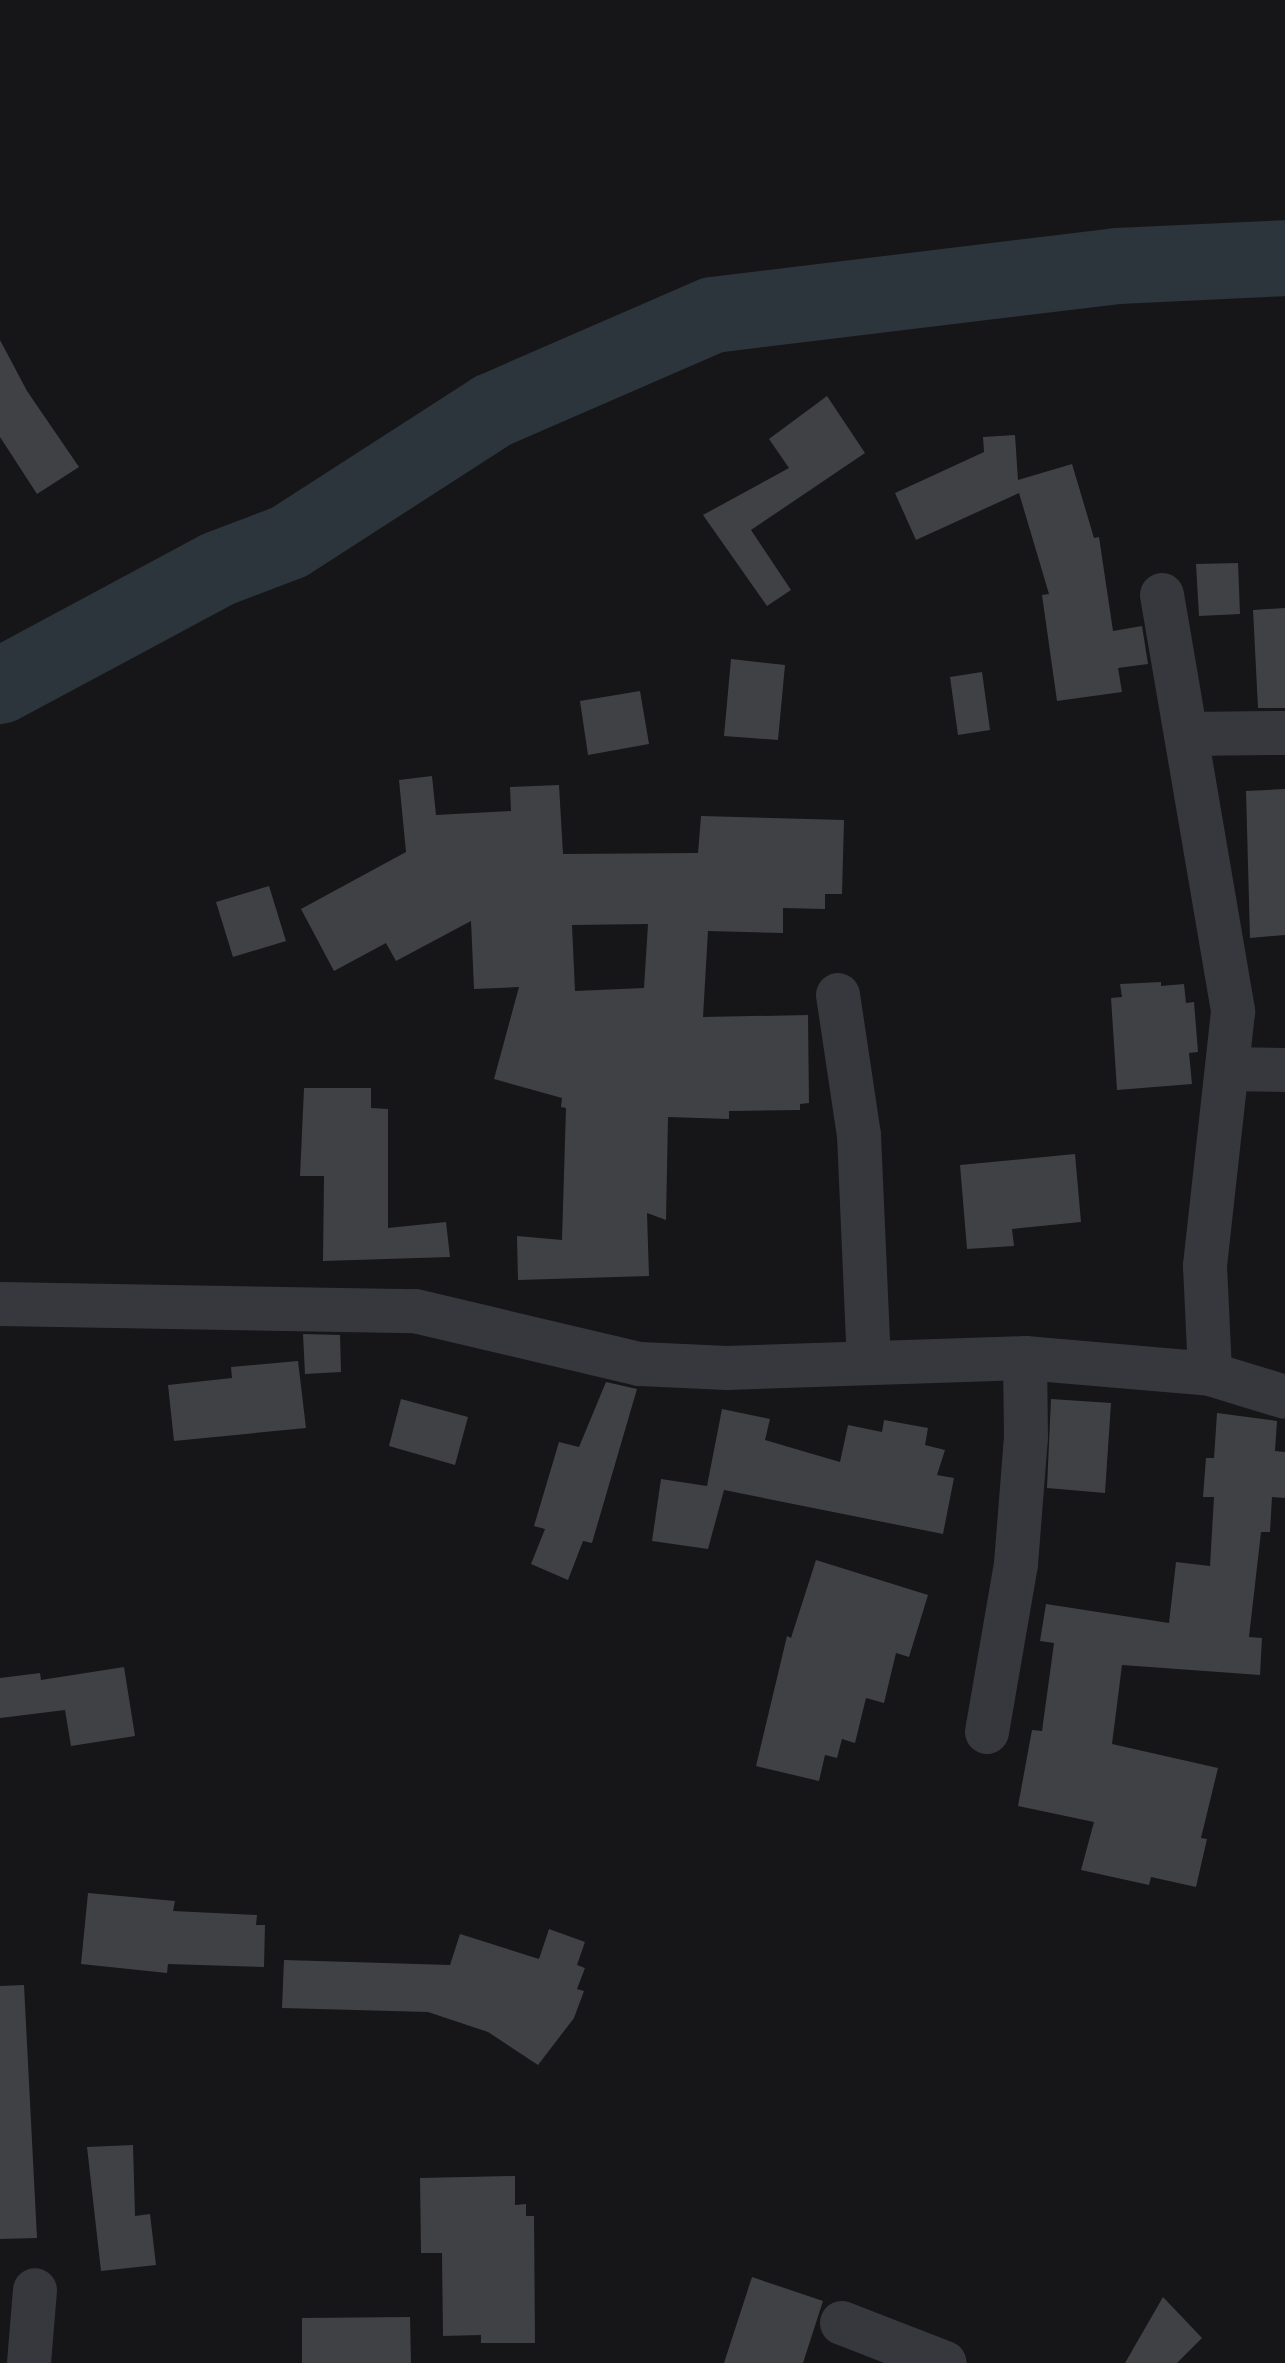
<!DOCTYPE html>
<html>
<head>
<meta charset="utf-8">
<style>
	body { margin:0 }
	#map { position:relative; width:1285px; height:2363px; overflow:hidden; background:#161618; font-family:Figtree,sans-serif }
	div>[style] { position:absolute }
	.river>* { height:76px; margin:-38px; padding:0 38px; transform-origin:38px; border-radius:38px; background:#2c353c }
	.building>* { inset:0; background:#404145 }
	.minor>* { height:44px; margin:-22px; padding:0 22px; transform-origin:22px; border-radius:22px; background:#37383d }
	span { translate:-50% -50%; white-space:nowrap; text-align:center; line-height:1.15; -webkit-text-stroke:7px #111113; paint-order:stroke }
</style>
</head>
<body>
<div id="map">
	<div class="river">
		<i style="left:0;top:686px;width:247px;rotate:-28.2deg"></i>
		<i style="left:218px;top:569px;width:76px;rotate:-20.8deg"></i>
		<i style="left:289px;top:542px;width:242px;rotate:-32.8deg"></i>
		<i style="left:492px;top:411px;width:241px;rotate:-23.5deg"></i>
		<i style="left:713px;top:315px;width:408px;rotate:-6.9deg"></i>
		<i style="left:1118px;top:266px;width:167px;rotate:-2.7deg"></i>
	</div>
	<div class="building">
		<i style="clip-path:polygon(0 340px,27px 391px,79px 467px,37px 494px,0 437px)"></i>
		<i style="clip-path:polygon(827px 396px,865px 453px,751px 530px,791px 590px,767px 606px,703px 515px,789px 468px,769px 439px)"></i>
		<i style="clip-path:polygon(1015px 435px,1018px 480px,1072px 464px,1094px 538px,1099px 537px,1113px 631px,1142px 626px,1148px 664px,1118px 668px,1122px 692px,1057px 701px,1042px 595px,1049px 594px,1019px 493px,916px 540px,895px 493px,984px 452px,983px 437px)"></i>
		<i style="clip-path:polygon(1238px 563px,1240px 614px,1199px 616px,1196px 564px)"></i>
		<i style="clip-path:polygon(1285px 608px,1285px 708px,1258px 708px,1253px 610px)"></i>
		<i style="clip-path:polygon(731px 659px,785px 665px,778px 740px,724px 736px)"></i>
		<i style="clip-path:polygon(982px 672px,990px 730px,958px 735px,950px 677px)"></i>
		<i style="clip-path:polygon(640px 691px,649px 744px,588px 755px,580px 701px)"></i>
		<i style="clip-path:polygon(evenodd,432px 776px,436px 815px,511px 811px,510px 787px,559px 785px,563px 854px,698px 853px,701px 816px,844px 820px,842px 894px,825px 894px,825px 909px,783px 908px,783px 933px,708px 931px,703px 1017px,808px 1015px,809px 1103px,800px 1104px,800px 1110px,729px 1111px,729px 1119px,668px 1117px,666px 1220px,647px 1213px,649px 1276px,518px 1280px,517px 1236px,562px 1240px,566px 1108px,561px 1107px,562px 1098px,494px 1079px,519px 987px,474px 989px,471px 921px,396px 961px,386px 943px,334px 971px,301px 909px,406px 852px,399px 780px,432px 776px,648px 924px,644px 988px,575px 991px,572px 925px,648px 924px)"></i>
		<i style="clip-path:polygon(1285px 789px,1285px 935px,1250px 938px,1246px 791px)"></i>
		<i style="clip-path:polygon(269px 886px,286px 941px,233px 957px,216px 902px)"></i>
		<i style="clip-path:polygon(1161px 982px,1161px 986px,1184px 984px,1186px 1003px,1194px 1002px,1198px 1052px,1189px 1053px,1192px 1084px,1117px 1090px,1111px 998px,1122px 997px,1120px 984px)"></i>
		<i style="clip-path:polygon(304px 1088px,371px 1088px,371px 1108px,388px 1109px,388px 1228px,446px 1222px,450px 1257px,323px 1261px,324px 1176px,300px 1176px)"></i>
		<i style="clip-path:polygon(1075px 1154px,1081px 1222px,1012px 1229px,1014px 1246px,967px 1249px,960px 1165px)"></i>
		<i style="clip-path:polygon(303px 1334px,340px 1335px,341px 1372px,305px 1374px)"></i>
		<i style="clip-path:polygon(298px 1361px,306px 1428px,174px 1441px,168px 1385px,232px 1378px,231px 1367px)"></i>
		<i style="clip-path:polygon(606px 1382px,637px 1389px,592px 1543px,583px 1541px,568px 1580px,531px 1564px,545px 1529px,534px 1526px,559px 1442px,579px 1447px)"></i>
		<i style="clip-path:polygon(401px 1399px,468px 1417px,455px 1465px,389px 1446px)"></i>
		<i style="clip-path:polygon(1051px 1399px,1111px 1403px,1105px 1493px,1047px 1488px)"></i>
		<i style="clip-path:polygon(722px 1409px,770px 1419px,765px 1440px,840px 1462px,848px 1425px,882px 1432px,884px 1420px,928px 1428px,925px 1445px,945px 1450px,937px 1475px,954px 1478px,943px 1534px,724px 1490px,708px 1549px,652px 1541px,661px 1479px,707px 1486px)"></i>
		<i style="clip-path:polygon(1217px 1413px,1277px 1421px,1275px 1451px,1285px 1452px,1285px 1498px,1272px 1497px,1270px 1532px,1261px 1532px,1249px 1637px,1262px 1638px,1260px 1675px,1122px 1665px,1112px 1744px,1218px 1768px,1201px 1838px,1207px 1839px,1196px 1887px,1151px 1877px,1149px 1885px,1081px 1870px,1094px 1822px,1018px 1806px,1032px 1730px,1042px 1731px,1054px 1643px,1040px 1641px,1046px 1604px,1169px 1623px,1176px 1562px,1210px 1566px,1214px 1497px,1203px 1497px,1206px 1458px,1214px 1458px)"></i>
		<i style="clip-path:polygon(816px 1560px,928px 1595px,909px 1657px,896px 1653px,884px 1703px,866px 1698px,855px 1743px,842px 1739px,837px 1758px,825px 1755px,819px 1781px,756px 1766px,787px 1636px,791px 1638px)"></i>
		<i style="clip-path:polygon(124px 1667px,135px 1736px,71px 1746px,65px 1710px,0 1718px,0 1678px,40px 1673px,41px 1680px)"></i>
		<i style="clip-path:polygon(88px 1893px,175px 1901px,173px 1911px,257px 1915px,256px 1925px,265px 1925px,264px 1967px,168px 1964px,167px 1973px,81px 1964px)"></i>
		<i style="clip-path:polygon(549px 1929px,585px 1942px,577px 1965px,585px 1968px,577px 1989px,584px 1991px,574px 2018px,538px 2065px,488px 2032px,428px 2012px,282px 2008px,284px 1960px,450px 1965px,460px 1934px,539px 1959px)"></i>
		<i style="clip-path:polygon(24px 1985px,37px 2238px,0 2239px,0 1986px)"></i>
		<i style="clip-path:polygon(133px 2145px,135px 2216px,150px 2214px,156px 2265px,101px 2271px,87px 2147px)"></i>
		<i style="clip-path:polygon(515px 2176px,515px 2205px,526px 2204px,526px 2216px,534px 2216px,535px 2343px,481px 2343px,481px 2335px,443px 2336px,442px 2253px,421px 2253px,420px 2178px)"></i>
		<i style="clip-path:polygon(752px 2277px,823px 2301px,803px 2363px,724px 2363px)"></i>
		<i style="clip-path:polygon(1163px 2297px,1202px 2338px,1177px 2363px,1125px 2363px)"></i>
		<i style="clip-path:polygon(410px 2317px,411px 2363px,302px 2363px,302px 2318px)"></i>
	</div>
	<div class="minor">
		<i style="left:1162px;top:595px;width:423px;rotate:80.3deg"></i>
		<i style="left:1233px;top:1012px;width:256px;rotate:96.3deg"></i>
		<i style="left:1205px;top:1266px;width:108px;rotate:87.3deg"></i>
		<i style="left:1186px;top:734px;width:99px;rotate:-0.6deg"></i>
		<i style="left:838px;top:995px;width:142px;rotate:81.5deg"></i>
		<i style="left:859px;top:1135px;width:227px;rotate:87.5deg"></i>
		<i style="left:1227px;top:1069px;width:58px;rotate:1deg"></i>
		<i style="left:0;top:1304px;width:415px;rotate:1deg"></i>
		<i style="left:415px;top:1311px;width:231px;rotate:13.3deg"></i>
		<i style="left:640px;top:1364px;width:87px;rotate:2.6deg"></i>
		<i style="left:727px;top:1368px;width:298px;rotate:-1.9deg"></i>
		<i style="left:1025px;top:1358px;width:186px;rotate:4.9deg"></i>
		<i style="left:1210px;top:1374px;width:78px;rotate:17deg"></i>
		<i style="left:987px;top:1732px;width:170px;rotate:-80.2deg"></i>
		<i style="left:1016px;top:1564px;width:126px;rotate:-85.5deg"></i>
		<i style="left:1026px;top:1438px;width:80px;rotate:-90.7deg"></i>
		<i style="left:842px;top:2323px;width:110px;rotate:21.2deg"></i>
		<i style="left:29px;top:2363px;width:73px;rotate:-85.3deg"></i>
	</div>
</div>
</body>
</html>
